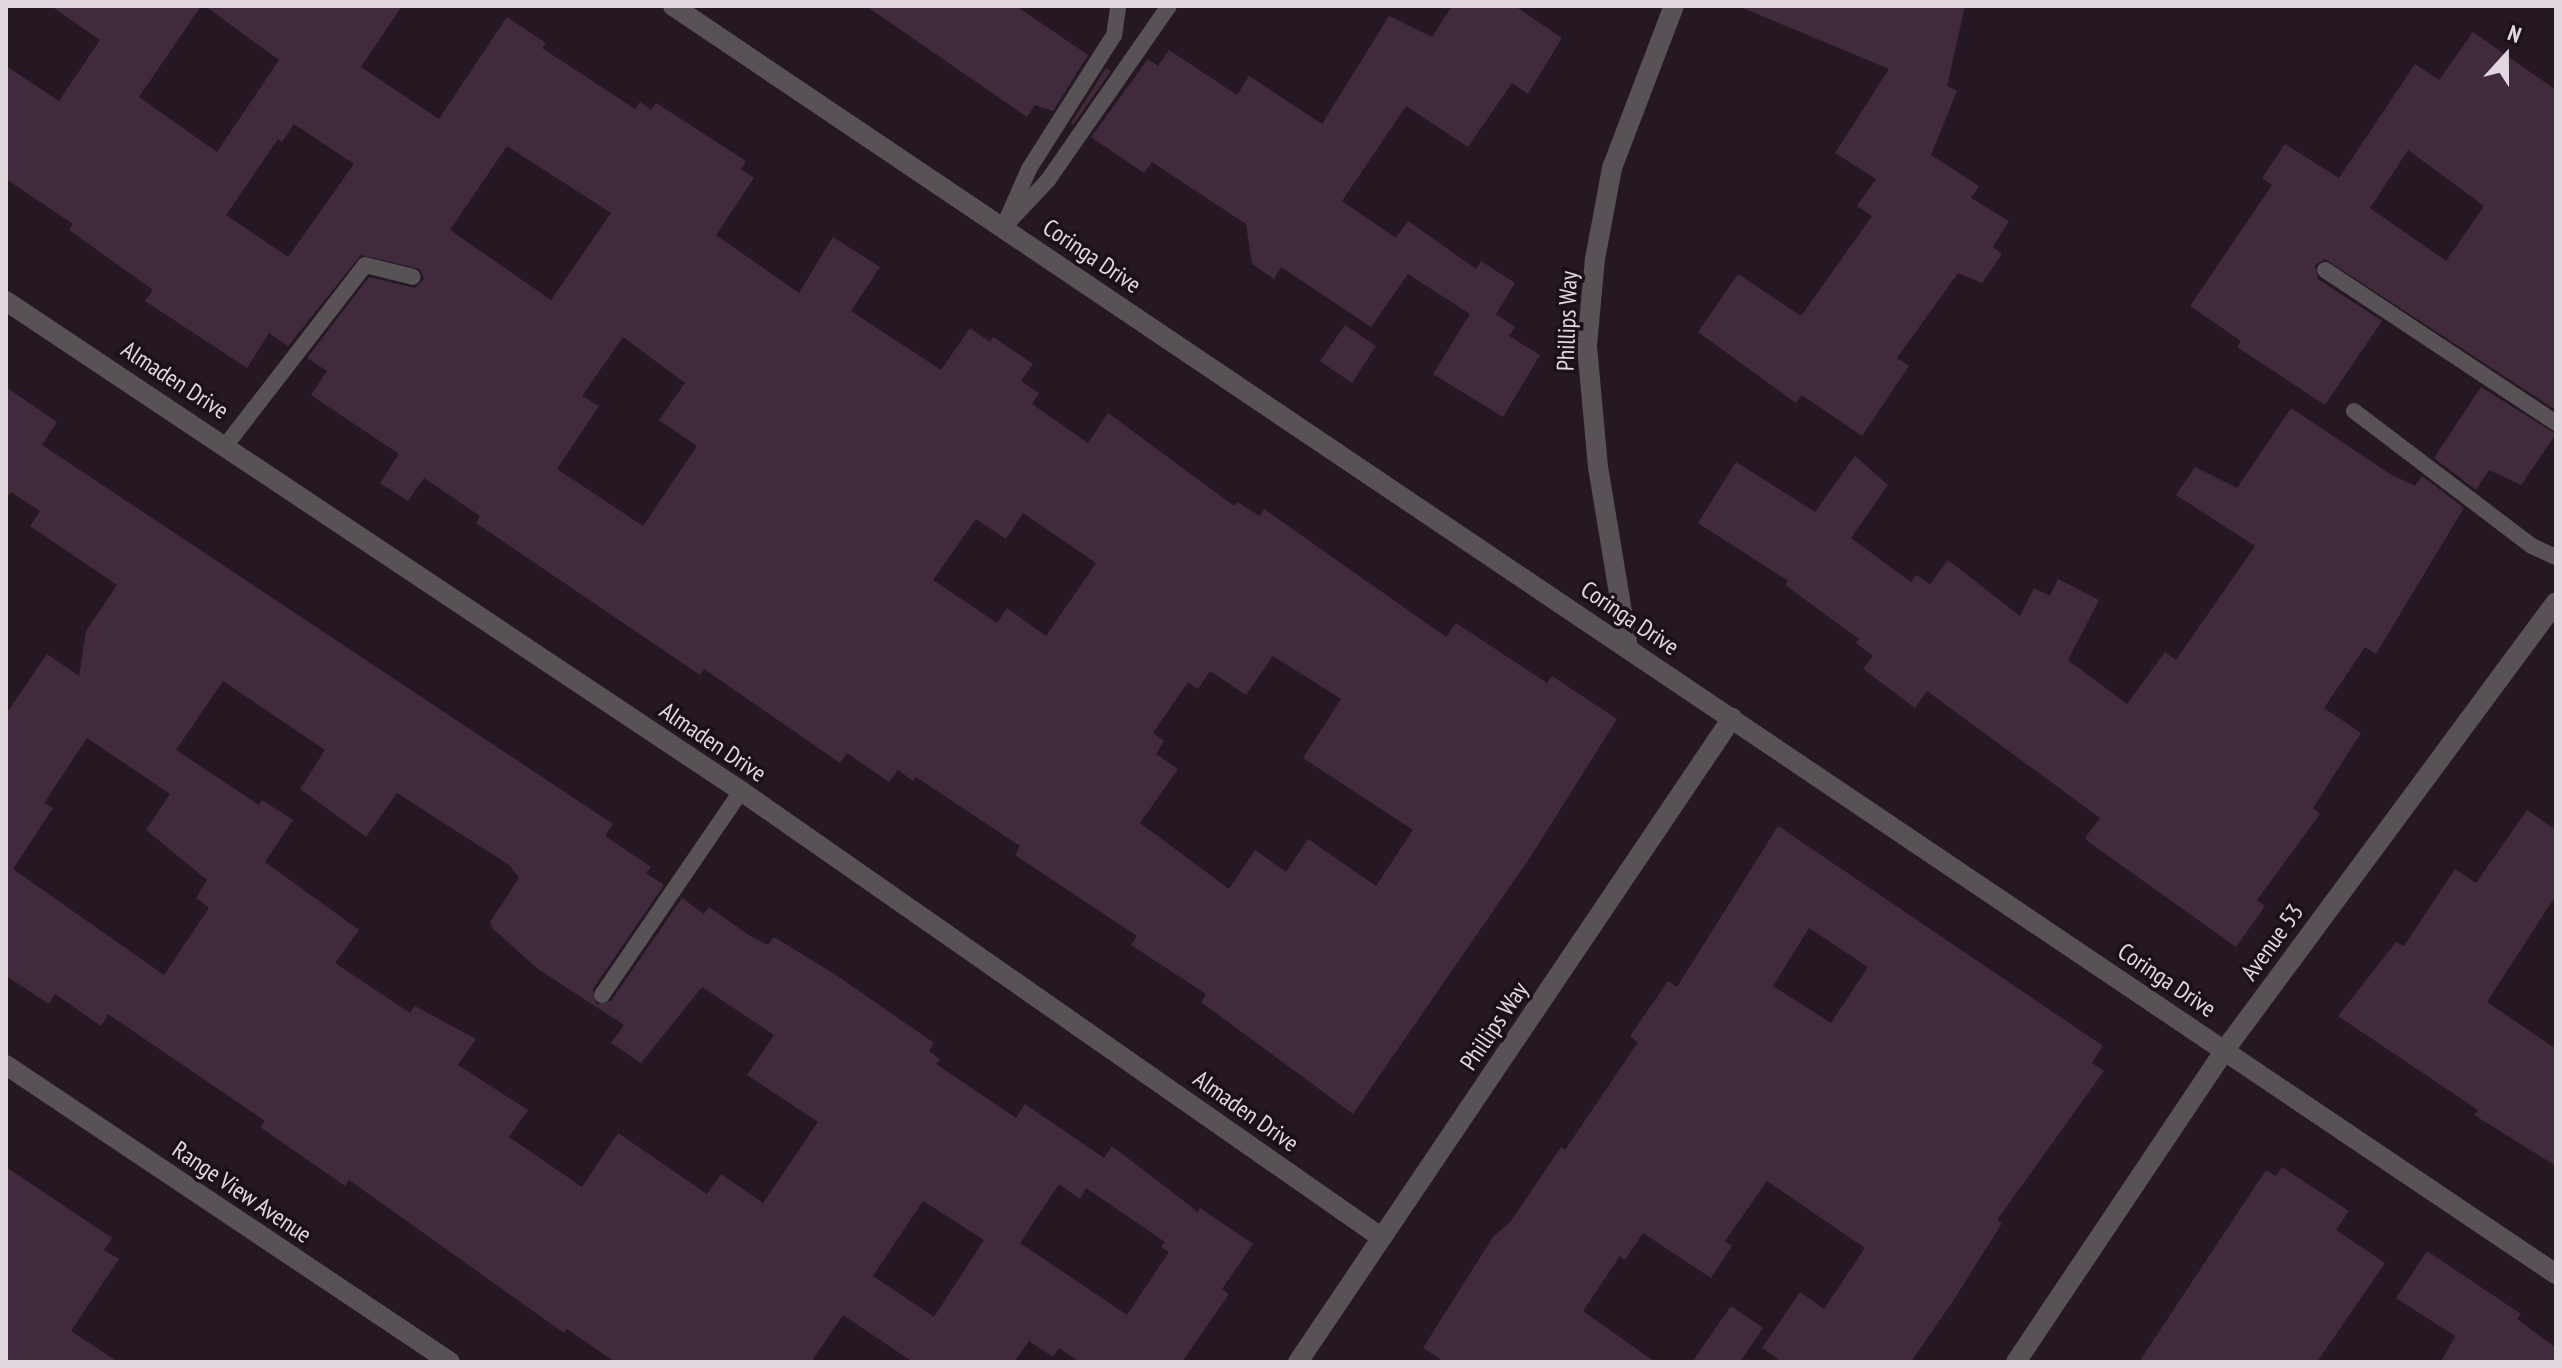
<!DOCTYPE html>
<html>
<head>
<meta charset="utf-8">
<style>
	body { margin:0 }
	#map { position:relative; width:2562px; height:1368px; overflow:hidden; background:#251822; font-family:"PT Sans Narrow",sans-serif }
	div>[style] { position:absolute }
	.building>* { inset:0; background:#412a3c }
	.lane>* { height:16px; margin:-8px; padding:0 8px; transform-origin:8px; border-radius:8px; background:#585156 }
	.street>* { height:20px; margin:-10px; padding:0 10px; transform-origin:10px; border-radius:10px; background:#585156 }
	span { translate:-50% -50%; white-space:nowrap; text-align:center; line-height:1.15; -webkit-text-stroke:7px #1b0f18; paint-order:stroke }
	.street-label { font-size:24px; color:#e1d8df }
	.frame { position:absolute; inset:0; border:8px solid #e1d8df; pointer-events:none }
	.north { position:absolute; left:2466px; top:16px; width:80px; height:80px; -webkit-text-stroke:6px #1b0f18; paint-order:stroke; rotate:21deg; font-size:22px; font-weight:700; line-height:32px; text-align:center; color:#e1d8df }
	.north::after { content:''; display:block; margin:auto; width:28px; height:36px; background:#e1d8df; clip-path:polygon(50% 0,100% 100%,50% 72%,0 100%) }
</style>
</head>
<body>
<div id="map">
	<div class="building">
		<i style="clip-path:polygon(evenodd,51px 6px,201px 6px,139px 97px,217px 152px,279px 60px,205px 6px,402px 6px,361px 67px,439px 119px,507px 17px,546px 43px,542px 48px,635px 109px,640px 102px,651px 110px,656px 103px,746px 161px,741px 169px,754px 178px,716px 235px,799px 293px,833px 237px,880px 267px,851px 311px,941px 370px,970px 328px,990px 342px,993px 337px,1033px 364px,1021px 381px,1039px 393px,1032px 404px,1088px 443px,1108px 413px,1234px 506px,1237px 502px,1260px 516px,1264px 509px,1446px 637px,1456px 623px,1547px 683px,1552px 676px,1617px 719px,1531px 856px,1353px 1114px,1201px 1002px,1206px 994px,1131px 945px,1137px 936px,1015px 855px,1020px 846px,916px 777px,913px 781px,898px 770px,889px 782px,847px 753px,840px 763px,704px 669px,700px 675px,476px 523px,480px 516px,424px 478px,408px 501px,380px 483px,399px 454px,311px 395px,327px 371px,307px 358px,369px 277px,415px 288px,424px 279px,420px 269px,361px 255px,288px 346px,269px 333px,247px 368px,145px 301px,153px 290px,69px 230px,73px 224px,6px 179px,6px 66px,59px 101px,100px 40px,51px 6px,294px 124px,354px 164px,288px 257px,226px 215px,278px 139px,282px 142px,294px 124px,51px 6px,507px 146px,611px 213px,551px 300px,450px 230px,507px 146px,51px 6px,623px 337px,685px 383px,659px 420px,697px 446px,643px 526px,557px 469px,599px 406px,582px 396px,623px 337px,51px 6px,1023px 513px,1096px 563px,1046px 636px,1007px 608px,997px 623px,933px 580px,976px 519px,1006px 539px,1023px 513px,51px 6px,1273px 656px,1341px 699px,1303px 758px,1413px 830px,1376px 886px,1308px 839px,1286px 872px,1255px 850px,1229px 889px,1140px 823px,1178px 769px,1156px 754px,1164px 741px,1153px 733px,1188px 682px,1198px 689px,1210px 671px,1246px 695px,1273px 656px)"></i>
		<i style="clip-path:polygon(866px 6px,1016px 6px,1088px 55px,1053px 111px,1035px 105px,1027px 117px)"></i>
		<i style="clip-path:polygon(1452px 6px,1515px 6px,1562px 38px,1528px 94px,1512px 83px,1468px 147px,1406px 106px,1342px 201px,1396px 238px,1408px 221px,1476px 269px,1481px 261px,1515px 283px,1496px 314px,1515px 327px,1509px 336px,1540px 355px,1503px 417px,1433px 374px,1470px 314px,1408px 274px,1371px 327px,1281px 267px,1274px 279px,1252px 264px,1246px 224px,1152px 162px,1144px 173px,1091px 137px,1148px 59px,1158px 66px,1169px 50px,1237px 95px,1249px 76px,1322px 124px,1389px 16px,1432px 37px)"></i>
		<i style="clip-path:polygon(1738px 6px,1965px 6px,1947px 86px,1957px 91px,1931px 155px,1979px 186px,1971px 198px,2009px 221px,1993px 247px,2002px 254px,1982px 283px,1958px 273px,1897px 358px,1909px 366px,1862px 436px,1802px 395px,1796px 403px,1698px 332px,1738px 274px,1801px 316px,1872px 216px,1857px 206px,1876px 179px,1835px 153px,1889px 69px)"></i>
		<i style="clip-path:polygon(evenodd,2473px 32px,2556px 90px,2556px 410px,2325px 259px,2315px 265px,2318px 279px,2382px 321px,2325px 405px,2237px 347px,2241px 341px,2190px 306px,2272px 185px,2262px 178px,2285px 144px,2339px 178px,2415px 64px,2439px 80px,2473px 32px,2408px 150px,2484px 206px,2446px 261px,2370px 208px,2408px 150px)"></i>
		<i style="clip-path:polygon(1106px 68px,1111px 71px,1073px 125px,1071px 123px)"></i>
		<i style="clip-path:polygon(1345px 325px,1376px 346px,1352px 383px,1320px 361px)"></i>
		<i style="clip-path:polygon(evenodd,6px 387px,57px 422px,42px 445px,613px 824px,605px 836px,651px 867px,646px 873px,664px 885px,593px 989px,596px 1004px,611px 1001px,682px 898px,704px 914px,709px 907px,750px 936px,768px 945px,774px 937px,836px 975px,934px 1043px,929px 1051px,940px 1059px,936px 1064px,1016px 1118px,1025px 1104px,1104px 1158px,1112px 1146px,1198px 1212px,1200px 1208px,1253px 1244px,1222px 1289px,1229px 1294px,1182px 1362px,1080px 1362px,1059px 1348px,1053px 1357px,1029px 1341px,1014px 1362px,913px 1362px,843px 1315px,811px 1362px,615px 1362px,567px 1329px,564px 1333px,349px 1180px,345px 1186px,260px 1127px,265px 1121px,108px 1014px,101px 1026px,55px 994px,49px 1004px,6px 976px,6px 714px,47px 654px,79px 676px,86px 631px,117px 585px,30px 526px,40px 511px,11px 492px,6px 500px,6px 387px,223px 681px,325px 750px,300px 789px,366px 837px,397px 793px,509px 865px,519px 878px,490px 922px,492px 928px,538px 969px,624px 1025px,611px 1043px,641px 1063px,702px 987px,774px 1035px,747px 1075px,818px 1122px,763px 1203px,721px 1174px,707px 1194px,618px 1133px,582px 1187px,509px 1137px,528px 1110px,458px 1065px,476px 1039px,415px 1006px,410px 1013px,335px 963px,359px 930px,265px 862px,293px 820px,262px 800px,259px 805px,176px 750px,223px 681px,6px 387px,87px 738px,170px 794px,146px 830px,207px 880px,196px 898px,209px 908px,164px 975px,13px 869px,53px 808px,44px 803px,87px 738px,6px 387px,1059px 1184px,1080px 1199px,1086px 1188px,1165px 1242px,1161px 1247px,1169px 1252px,1127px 1315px,1020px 1243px,1059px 1184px,6px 387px,923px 1201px,984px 1240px,934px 1317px,873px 1276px,923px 1201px)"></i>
		<i style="clip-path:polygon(2481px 387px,2556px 434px,2521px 485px,2489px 470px,2476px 490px,2434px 458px)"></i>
		<i style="clip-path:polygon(2291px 408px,2390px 474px,2415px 486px,2422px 476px,2464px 508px,2376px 654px,2365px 647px,2324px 708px,2361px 733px,2313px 808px,2320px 814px,2257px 900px,2265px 906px,2236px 947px,2090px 843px,2085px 838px,2100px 818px,1927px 691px,1915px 708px,1863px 669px,1873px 656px,1856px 643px,1859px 639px,1785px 585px,1788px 581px,1698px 523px,1736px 462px,1815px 512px,1855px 456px,1888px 485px,1851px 538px,1911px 582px,1916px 575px,1930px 584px,1948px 560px,2020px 616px,2034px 588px,2050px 596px,2058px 579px,2099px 600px,2068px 660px,2127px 704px,2165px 652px,2176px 660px,2255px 546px,2176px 495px,2195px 467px,2237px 488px)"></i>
		<i style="clip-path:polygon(2527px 810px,2556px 830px,2556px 895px,2487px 1002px,2556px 1049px,2556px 1166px,2474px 1115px,2478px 1110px,2338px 1016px,2396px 942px,2404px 946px,2455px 869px,2476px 883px)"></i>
		<i style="clip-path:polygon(evenodd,1778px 826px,2103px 1046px,2092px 1063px,2104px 1071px,1997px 1220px,2002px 1223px,1953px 1301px,1911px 1362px,1782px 1362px,1762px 1348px,1800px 1292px,1824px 1309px,1865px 1248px,1767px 1181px,1725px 1241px,1732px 1246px,1711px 1278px,1643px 1233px,1625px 1260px,1620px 1256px,1583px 1311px,1655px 1362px,1445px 1362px,1423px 1348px,1493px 1237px,1511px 1221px,1561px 1147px,1565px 1150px,1638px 1042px,1630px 1036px,1668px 981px,1677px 987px,1778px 826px,1809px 928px,1868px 967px,1831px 1023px,1773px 986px,1809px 928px)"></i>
		<i style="clip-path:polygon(6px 1167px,112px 1238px,104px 1250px,119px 1259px,71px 1331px,118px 1362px,6px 1362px)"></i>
		<i style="clip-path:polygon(2282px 1167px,2349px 1211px,2336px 1230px,2385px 1263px,2317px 1362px,2139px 1362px,2266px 1170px,2276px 1176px)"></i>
		<i style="clip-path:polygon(2427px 1251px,2521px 1314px,2517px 1319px,2556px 1348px,2556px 1362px,2441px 1362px,2455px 1336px,2396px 1298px)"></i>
		<i style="clip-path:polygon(1731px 1306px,1763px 1328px,1740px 1362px,1692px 1362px)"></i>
	</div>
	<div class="lane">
		<i style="left:1118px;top:8px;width:27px;rotate:98deg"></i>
		<i style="left:1114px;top:35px;width:159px;rotate:122.4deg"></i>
		<i style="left:1029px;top:169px;width:64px;rotate:113.8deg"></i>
		<i style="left:1003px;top:228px;width:66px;rotate:-46.8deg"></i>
		<i style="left:1048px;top:180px;width:212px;rotate:-55.2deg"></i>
		<i style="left:2325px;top:270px;width:277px;rotate:33.5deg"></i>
		<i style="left:2354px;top:411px;width:223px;rotate:37.2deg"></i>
		<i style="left:2532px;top:546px;width:26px;rotate:25deg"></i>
		<i style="left:226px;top:445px;width:227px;rotate:-52.3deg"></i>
		<i style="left:365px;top:265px;width:49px;rotate:14deg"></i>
		<i style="left:602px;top:995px;width:247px;rotate:-55.7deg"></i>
	</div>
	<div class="street">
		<i style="left:673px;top:6px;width:2270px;rotate:33.96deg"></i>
		<i style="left:6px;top:301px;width:883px;rotate:33.69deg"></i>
		<i style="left:741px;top:791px;width:781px;rotate:34.89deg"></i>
		<i style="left:1628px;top:648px;width:183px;rotate:-99.4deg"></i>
		<i style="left:1598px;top:467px;width:122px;rotate:-95.2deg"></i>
		<i style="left:1587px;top:345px;width:86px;rotate:-84.7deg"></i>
		<i style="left:1595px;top:259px;width:93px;rotate:-79.4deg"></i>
		<i style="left:1612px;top:168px;width:173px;rotate:-69.1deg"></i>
		<i style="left:6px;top:1065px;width:534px;rotate:33.78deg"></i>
		<i style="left:1298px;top:1362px;width:777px;rotate:-56.02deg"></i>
		<i style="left:2016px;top:1362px;width:374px;rotate:-56.2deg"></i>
		<i style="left:2224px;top:1051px;width:558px;rotate:-53.52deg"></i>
	</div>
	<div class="street-label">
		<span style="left:1092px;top:256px;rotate:34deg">Coringa Drive</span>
		<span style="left:1567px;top:321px;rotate:-88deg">Phillips Way</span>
		<span style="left:175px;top:380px;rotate:33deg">Almaden Drive</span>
		<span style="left:1630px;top:618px;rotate:34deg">Coringa Drive</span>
		<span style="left:713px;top:742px;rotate:34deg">Almaden Drive</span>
		<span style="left:2272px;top:942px;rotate:-54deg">Avenue 53</span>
		<span style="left:2167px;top:980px;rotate:34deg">Coringa Drive</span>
		<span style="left:1494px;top:1026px;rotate:-56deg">Phillips Way</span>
		<span style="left:1246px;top:1111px;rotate:35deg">Almaden Drive</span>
		<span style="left:242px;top:1192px;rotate:34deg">Range View Avenue</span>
	</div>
	<div class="frame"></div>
	<div class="north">N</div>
</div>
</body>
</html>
